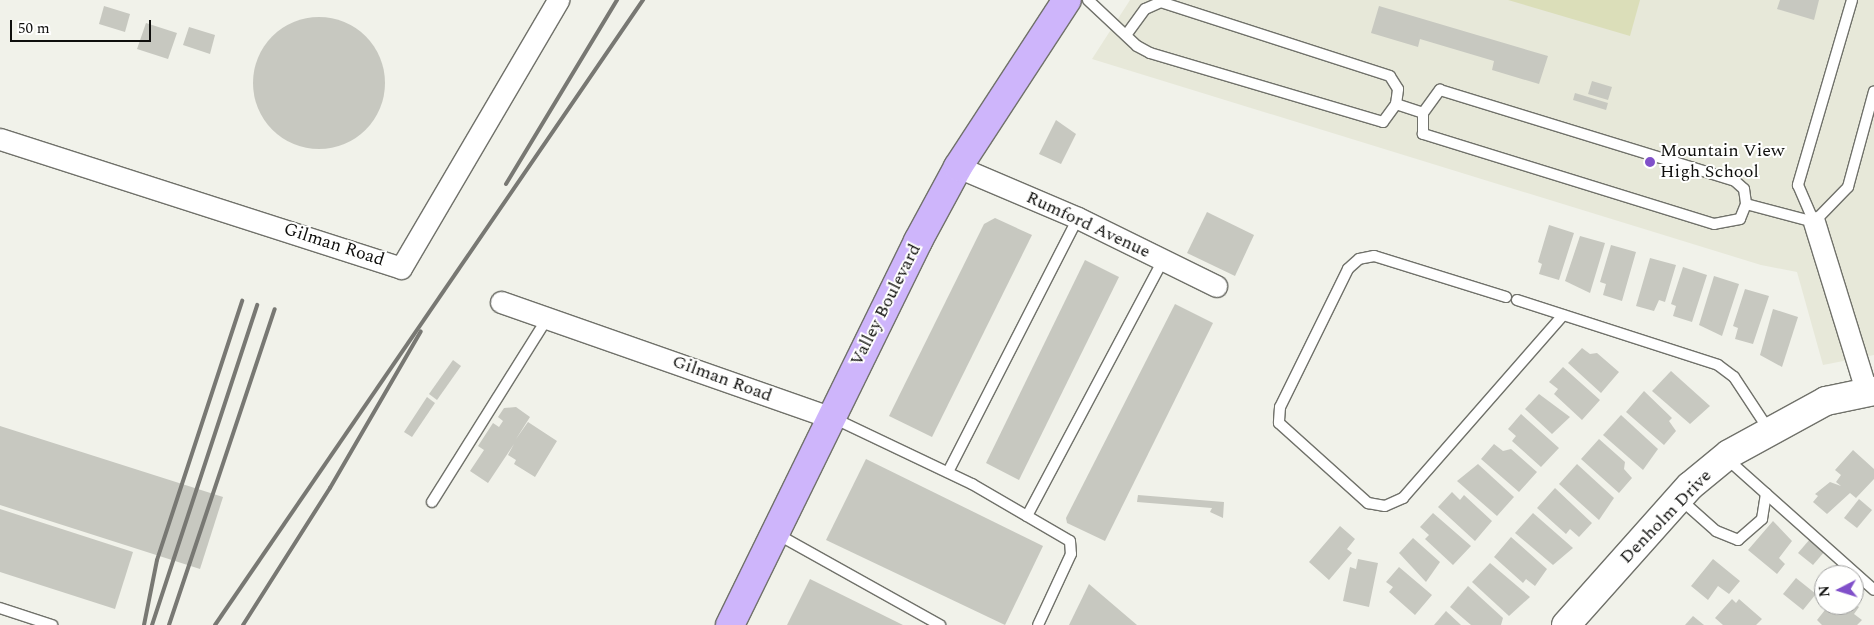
<!DOCTYPE html>
<html>
<head>
<meta charset="utf-8">
<style>
	body { margin:0 }
	#map { position:relative; width:1874px; height:625px; overflow:hidden; background:#f1f2ea; font-family:Spectral,serif }
	div>[style] { position:absolute }
	.built>* { inset:0; background:#e7e8d9 }
	.green>* { inset:0; background:#dbdeb9 }
	.building>* { inset:0; background:#c7c8c0 }
	.round { border-radius:50% }
	.roads { filter:drop-shadow(1px 0 #70716a) drop-shadow(-1px 0 #70716a) drop-shadow(0 1px #70716a) drop-shadow(0 -1px #70716a) }
	.lane>* { height:10px; margin:-5px; padding:0 5px; transform-origin:5px; border-radius:5px; background:#fff }
	.street>* { height:21px; margin:-10.5px; padding:0 10.5px; transform-origin:10.5px; border-radius:10.5px; background:#fff }
	.secondary>* { height:28px; margin:-14px; padding:0 14px; transform-origin:14px; border-radius:14px; background:#fff }
	.primary>* { height:28px; margin:-14px; padding:0 14px; transform-origin:14px; border-radius:14px; background:#ceb5fb }
	.rail>* { height:4px; margin:-2px; padding:0 2px; transform-origin:2px; border-radius:2px; background:#787873 }
	.dots>* { width:14px; height:14px; translate:-50% -50%; box-sizing:border-box; border:2px solid #fffffe; border-radius:50% }
	span { translate:-50% -50%; white-space:nowrap; text-align:center; line-height:1.15; -webkit-text-stroke:4px #fffffe; paint-order:stroke }
	.poi-label { font-size:18px; color:#0f0f0d }
	.left { translate:0 -50%; text-align:left }
	.street-label { font-size:18px; color:#0f0f0d }
	.north { position:absolute; left:1814px; top:565px; width:50px; height:50px; box-sizing:border-box; background:#fffffe; border:1px solid #9f9f9e; border-radius:50%; rotate:265deg; font-size:14px; font-weight:700; line-height:20px; text-align:center; color:#0f0f0d }
	.north::after { content:''; display:block; margin:auto; width:18px; height:22px; background:#8050c9; clip-path:polygon(50% 0,100% 100%,50% 72%,0 100%) }
	.scale { position:absolute; left:10px; top:20px; width:141px; height:22px; box-sizing:border-box; border:2px solid #0f0f0d; border-top:0; padding-left:6px; font-size:15px; line-height:18px; white-space:nowrap; color:#0f0f0d; -webkit-text-stroke:4px #fffffe; paint-order:stroke }
</style>
</head>
<body>
<div id="map">
	<div class="built">
		<i style="clip-path:polygon(1130px 0,1874px 0,1874px 355px,1823px 365px,1797px 272px,1761px 265px,1092px 59px)"></i>
	</div>
	<div class="green">
		<i style="clip-path:polygon(1508px 0,1640px 0,1630px 36px)"></i>
	</div>
	<div class="building">
		<i style="clip-path:polygon(1780px 0,1819px 0,1814px 20px,1777px 9px)"></i>
		<i style="clip-path:polygon(104px 6px,130px 14px,125px 32px,99px 24px)"></i>
		<i style="clip-path:polygon(1379px 6px,1548px 56px,1539px 84px,1492px 70px,1494px 61px,1420px 39px,1418px 47px,1371px 33px)"></i>
		<i class="round" style="left:253px;top:17px;width:132px;height:132px"></i>
		<i style="clip-path:polygon(146px 23px,177px 33px,168px 59px,137px 49px)"></i>
		<i style="clip-path:polygon(189px 27px,215px 35px,210px 54px,183px 45px)"></i>
		<i style="clip-path:polygon(1592px 81px,1612px 87px,1608px 100px,1588px 94px)"></i>
		<i style="clip-path:polygon(1575px 93px,1608px 103px,1606px 110px,1573px 100px)"></i>
		<i style="clip-path:polygon(1056px 120px,1076px 134px,1061px 164px,1039px 154px)"></i>
		<i style="clip-path:polygon(1207px 212px,1254px 235px,1235px 276px,1187px 253px)"></i>
		<i style="clip-path:polygon(995px 218px,1032px 235px,932px 437px,889px 416px,984px 224px)"></i>
		<i style="clip-path:polygon(1549px 225px,1574px 233px,1559px 280px,1539px 274px,1542px 264px,1538px 262px)"></i>
		<i style="clip-path:polygon(1580px 236px,1605px 243px,1590px 293px,1565px 281px)"></i>
		<i style="clip-path:polygon(1611px 245px,1636px 252px,1622px 301px,1603px 295px,1606px 284px,1600px 282px)"></i>
		<i style="clip-path:polygon(1650px 258px,1676px 265px,1665px 302px,1659px 300px,1654px 311px,1636px 306px)"></i>
		<i style="clip-path:polygon(1085px 260px,1119px 277px,1019px 480px,986px 463px)"></i>
		<i style="clip-path:polygon(1683px 267px,1707px 275px,1692px 322px,1673px 316px,1676px 306px,1671px 304px)"></i>
		<i style="clip-path:polygon(1714px 276px,1739px 284px,1722px 336px,1699px 325px)"></i>
		<i style="clip-path:polygon(1745px 289px,1769px 296px,1753px 344px,1735px 339px,1738px 328px,1733px 326px)"></i>
		<i style="clip-path:polygon(1175px 304px,1213px 323px,1105px 541px,1067px 523px,1066px 518px)"></i>
		<i style="clip-path:polygon(1773px 309px,1798px 317px,1782px 367px,1760px 355px)"></i>
		<i style="clip-path:polygon(1582px 348px,1590px 354px,1597px 353px,1619px 372px,1601px 393px,1568px 363px)"></i>
		<i style="clip-path:polygon(453px 360px,461px 366px,437px 400px,429px 394px)"></i>
		<i style="clip-path:polygon(1563px 367px,1600px 400px,1582px 420px,1554px 394px,1558px 389px,1549px 382px)"></i>
		<i style="clip-path:polygon(1671px 371px,1710px 406px,1690px 424px,1652px 391px)"></i>
		<i style="clip-path:polygon(1644px 391px,1672px 418px,1669px 421px,1676px 431px,1664px 445px,1626px 412px)"></i>
		<i style="clip-path:polygon(1539px 394px,1570px 417px,1552px 434px,1525px 409px)"></i>
		<i style="clip-path:polygon(427px 397px,435px 403px,412px 437px,404px 432px)"></i>
		<i style="clip-path:polygon(516px 407px,530px 417px,516px 439px,528px 422px,557px 441px,535px 477px,514px 464px,516px 460px,508px 455px,514px 444px,488px 483px,470px 471px,484px 450px,478px 446px,493px 423px,499px 427px,503px 421px,498px 417px,504px 408px)"></i>
		<i style="clip-path:polygon(1521px 414px,1559px 448px,1541px 467px,1512px 441px,1516px 436px,1508px 429px)"></i>
		<i style="clip-path:polygon(1621px 415px,1658px 449px,1643px 470px,1603px 435px)"></i>
		<i style="clip-path:polygon(0 426px,223px 497px,200px 569px,0 505px)"></i>
		<i style="clip-path:polygon(1599px 439px,1625px 462px,1624px 469px,1632px 478px,1619px 493px,1581px 459px)"></i>
		<i style="clip-path:polygon(1494px 444px,1503px 451px,1511px 449px,1537px 472px,1519px 492px,1481px 459px)"></i>
		<i style="clip-path:polygon(1853px 450px,1874px 469px,1874px 479px,1856px 498px,1850px 493px,1827px 514px,1813px 502px,1818px 496px,1815px 494px,1830px 482px,1841px 486px,1836px 482px,1841px 475px,1835px 470px)"></i>
		<i style="clip-path:polygon(866px 459px,1043px 546px,1005px 625px,826px 540px)"></i>
		<i style="clip-path:polygon(1478px 464px,1514px 497px,1497px 516px,1457px 481px)"></i>
		<i style="clip-path:polygon(1577px 464px,1614px 498px,1599px 520px,1559px 484px)"></i>
		<i style="clip-path:polygon(1555px 488px,1592px 523px,1579px 537px,1570px 529px,1566px 534px,1537px 508px)"></i>
		<i style="clip-path:polygon(1452px 492px,1460px 500px,1464px 495px,1492px 521px,1475px 541px,1438px 507px)"></i>
		<i style="clip-path:polygon(1138px 495px,1224px 502px,1223px 518px,1210px 512px,1212px 508px,1137px 502px)"></i>
		<i style="clip-path:polygon(1859px 499px,1872px 510px,1857px 528px,1844px 518px)"></i>
		<i style="clip-path:polygon(0 509px,133px 552px,115px 609px,0 572px)"></i>
		<i style="clip-path:polygon(1433px 513px,1471px 546px,1453px 565px,1425px 539px,1429px 535px,1420px 527px)"></i>
		<i style="clip-path:polygon(1533px 513px,1573px 548px,1553px 565px,1515px 533px)"></i>
		<i style="clip-path:polygon(1773px 521px,1792px 541px,1779px 558px,1785px 564px,1777px 574px,1748px 550px)"></i>
		<i style="clip-path:polygon(1340px 526px,1355px 539px,1347px 549px,1352px 553px,1329px 580px,1309px 562px)"></i>
		<i style="clip-path:polygon(1511px 537px,1547px 569px,1535px 586px,1526px 579px,1523px 583px,1494px 557px)"></i>
		<i style="clip-path:polygon(1413px 538px,1440px 562px,1426px 582px,1399px 553px)"></i>
		<i style="clip-path:polygon(1810px 539px,1825px 551px,1813px 565px,1798px 553px)"></i>
		<i style="clip-path:polygon(1358px 559px,1378px 563px,1369px 607px,1343px 601px,1350px 567px,1356px 569px)"></i>
		<i style="clip-path:polygon(1713px 559px,1740px 581px,1729px 594px,1718px 586px,1708px 600px,1691px 586px)"></i>
		<i style="clip-path:polygon(1490px 563px,1530px 597px,1509px 616px,1472px 582px)"></i>
		<i style="clip-path:polygon(1399px 567px,1432px 595px,1415px 615px,1389px 592px,1393px 587px,1386px 582px)"></i>
		<i style="clip-path:polygon(1796px 578px,1816px 594px,1803px 610px,1783px 594px)"></i>
		<i style="clip-path:polygon(810px 579px,903px 625px,787px 625px)"></i>
		<i style="clip-path:polygon(1089px 584px,1137px 625px,1069px 625px)"></i>
		<i style="clip-path:polygon(1468px 586px,1503px 618px,1501px 625px,1471px 625px,1450px 607px)"></i>
		<i style="clip-path:polygon(1732px 599px,1736px 603px,1739px 599px,1762px 619px,1756px 625px,1723px 625px,1715px 618px)"></i>
		<i style="clip-path:polygon(1824px 601px,1824px 605px,1854px 603px,1859px 607px,1854px 614px,1862px 620px,1857px 625px,1822px 625px,1817px 620px,1825px 610px,1820px 606px)"></i>
		<i style="clip-path:polygon(1446px 611px,1461px 625px,1434px 625px)"></i>
		<i style="clip-path:polygon(1693px 616px,1704px 625px,1685px 625px)"></i>
	</div>
	<div class="roads">
		<div class="lane">
			<i style="left:1088px;top:0;width:67px;rotate:43.2deg"></i>
			<i style="left:1137px;top:46px;width:15px;rotate:28deg"></i>
			<i style="left:1150px;top:53px;width:243px;rotate:16.5deg"></i>
			<i style="left:1383px;top:122px;width:22px;rotate:-54deg"></i>
			<i style="left:1396px;top:104px;width:15px;rotate:-82deg"></i>
			<i style="left:1398px;top:89px;width:15px;rotate:-122deg"></i>
			<i style="left:1390px;top:76px;width:241px;rotate:-162.1deg"></i>
			<i style="left:1161px;top:2px;width:17px;rotate:156deg"></i>
			<i style="left:1145px;top:9px;width:31px;rotate:126deg"></i>
			<i style="left:1852px;top:0;width:193px;rotate:106.3deg"></i>
			<i style="left:1798px;top:185px;width:40px;rotate:66.6deg"></i>
			<i style="left:1814px;top:222px;width:49px;rotate:-45.8deg"></i>
			<i style="left:1848px;top:187px;width:99px;rotate:-74.8deg"></i>
			<i style="left:1440px;top:90px;width:309px;rotate:17.1deg"></i>
			<i style="left:1735px;top:181px;width:12px;rotate:42deg"></i>
			<i style="left:1744px;top:189px;width:15px;rotate:82deg"></i>
			<i style="left:1746px;top:204px;width:16px;rotate:112deg"></i>
			<i style="left:1740px;top:219px;width:26px;rotate:169deg"></i>
			<i style="left:1714px;top:224px;width:305px;rotate:-162.8deg"></i>
			<i style="left:1423px;top:134px;width:21px;rotate:-90deg"></i>
			<i style="left:1423px;top:113px;width:29px;rotate:-54deg"></i>
			<i style="left:1396px;top:104px;width:28px;rotate:18deg"></i>
			<i style="left:1746px;top:204px;width:70px;rotate:14.8deg"></i>
			<i style="left:1506px;top:297px;width:138px;rotate:-162.7deg"></i>
			<i style="left:1374px;top:256px;width:15px;rotate:169deg"></i>
			<i style="left:1359px;top:259px;width:15px;rotate:138deg"></i>
			<i style="left:1348px;top:269px;width:154px;rotate:116.2deg"></i>
			<i style="left:1280px;top:407px;width:16px;rotate:94deg"></i>
			<i style="left:1279px;top:423px;width:120px;rotate:42deg"></i>
			<i style="left:1368px;top:503px;width:17px;rotate:10deg"></i>
			<i style="left:1385px;top:506px;width:20px;rotate:-24deg"></i>
			<i style="left:1403px;top:498px;width:243px;rotate:-48.8deg"></i>
			<i style="left:1517px;top:300px;width:211px;rotate:17.9deg"></i>
			<i style="left:1718px;top:365px;width:20px;rotate:37deg"></i>
			<i style="left:1734px;top:377px;width:64px;rotate:56.6deg"></i>
			<i style="left:833px;top:418px;width:154px;rotate:25.4deg"></i>
			<i style="left:972px;top:484px;width:113px;rotate:30.2deg"></i>
			<i style="left:1070px;top:541px;width:13px;rotate:86deg"></i>
			<i style="left:1071px;top:554px;width:78px;rotate:114.9deg"></i>
			<i style="left:1726px;top:458px;width:198px;rotate:41.7deg"></i>
			<i style="left:948px;top:472px;width:285px;rotate:-62.9deg"></i>
			<i style="left:1680px;top:499px;width:48px;rotate:41.6deg"></i>
			<i style="left:1716px;top:531px;width:24px;rotate:22deg"></i>
			<i style="left:1738px;top:540px;width:32px;rotate:-41deg"></i>
			<i style="left:1762px;top:519px;width:26px;rotate:-81deg"></i>
			<i style="left:432px;top:502px;width:218px;rotate:-57.9deg"></i>
			<i style="left:1027px;top:516px;width:290px;rotate:-62deg"></i>
			<i style="left:777px;top:534px;width:187px;rotate:29.2deg"></i>
			<i style="left:0;top:608px;width:55px;rotate:18.1deg"></i>
		</div>
		<div class="street">
			<i style="left:0;top:139px;width:421px;rotate:17.8deg"></i>
			<i style="left:401px;top:268px;width:311px;rotate:-59.6deg"></i>
			<i style="left:958px;top:167px;width:130px;rotate:23deg"></i>
			<i style="left:1078px;top:218px;width:154px;rotate:26.2deg"></i>
			<i style="left:1814px;top:222px;width:176px;rotate:72.8deg"></i>
			<i style="left:501px;top:302px;width:349px;rotate:19.3deg"></i>
		</div>
		<div class="secondary">
			<i style="left:1566px;top:625px;width:186px;rotate:-48.3deg"></i>
			<i style="left:1690px;top:486px;width:50px;rotate:-39.4deg"></i>
			<i style="left:1729px;top:454px;width:111px;rotate:-28.7deg"></i>
			<i style="left:1826px;top:401px;width:49px;rotate:-11.8deg"></i>
		</div>
		<div class="primary">
			<i style="left:730px;top:625px;width:428px;rotate:-63.9deg"></i>
			<i style="left:918px;top:241px;width:84px;rotate:-61.6deg"></i>
			<i style="left:958px;top:167px;width:199px;rotate:-56.9deg"></i>
		</div>
	</div>
	<div class="rail">
		<i style="left:506px;top:184px;width:215px;rotate:-58.9deg"></i>
		<i style="left:144px;top:625px;width:66px;rotate:-78.7deg"></i>
		<i style="left:157px;top:560px;width:273px;rotate:-71.8deg"></i>
		<i style="left:152px;top:625px;width:337px;rotate:-71.8deg"></i>
		<i style="left:169px;top:625px;width:333px;rotate:-71.5deg"></i>
		<i style="left:215px;top:625px;width:758px;rotate:-55.6deg"></i>
		<i style="left:243px;top:625px;width:162px;rotate:-57.6deg"></i>
		<i style="left:330px;top:488px;width:181px;rotate:-59.9deg"></i>
	</div>
	<div class="dots">
		<i style="left:1650px;top:162px;background:#8050c9"></i>
	</div>
	<div class="poi-label">
		<span class="left" style="left:1660px;top:162px">Mountain View<br>High School</span>
	</div>
	<div class="street-label">
		<span style="left:1088px;top:225px;rotate:25deg">Rumford Avenue</span>
		<span style="left:334px;top:245px;rotate:18deg">Gilman Road</span>
		<span style="left:886px;top:305px;rotate:-63deg">Valley Boulevard</span>
		<span style="left:722px;top:379px;rotate:20deg">Gilman Road</span>
		<span style="left:1666px;top:517px;rotate:-46deg">Denholm Drive</span>
	</div>
	<div class="north">N</div>
	<div class="scale">50 m</div>
</div>
</body>
</html>
